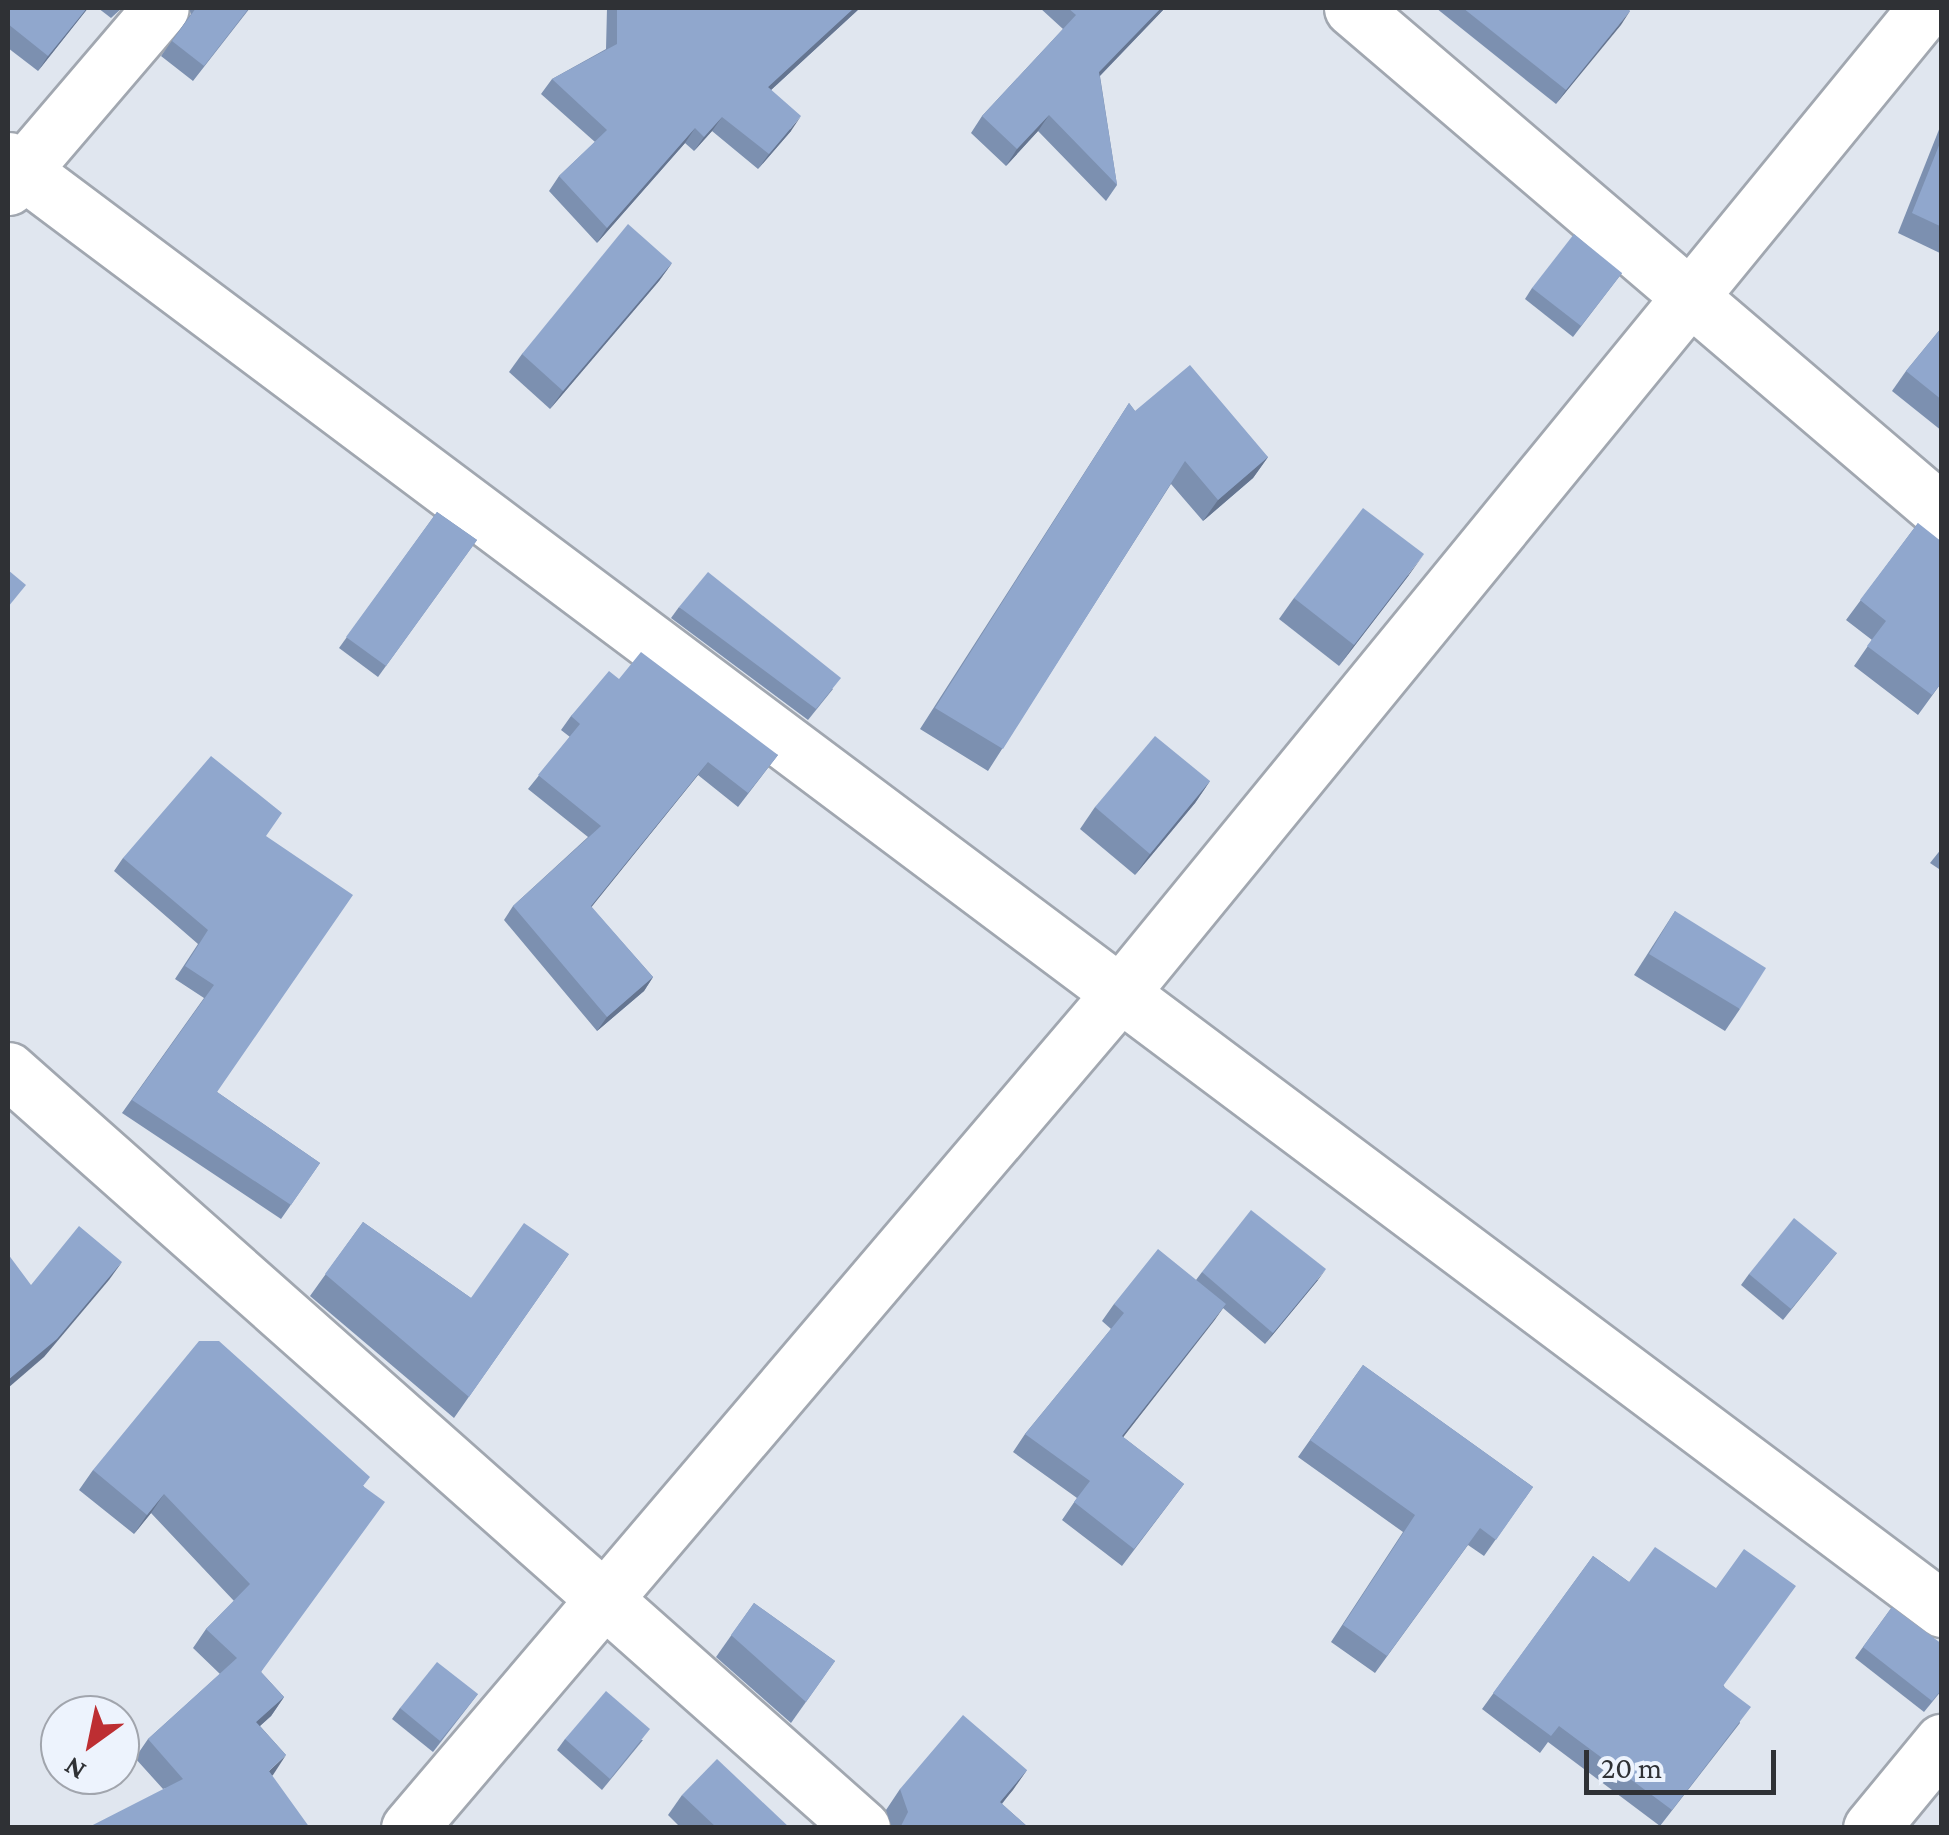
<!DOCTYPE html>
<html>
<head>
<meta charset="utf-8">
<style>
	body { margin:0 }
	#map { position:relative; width:1949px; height:1835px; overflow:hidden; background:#e0e6ef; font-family:"Crimson Pro",serif }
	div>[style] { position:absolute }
	.roads { filter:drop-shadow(2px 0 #a1a7b0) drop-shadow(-2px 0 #a1a7b0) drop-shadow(0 2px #a1a7b0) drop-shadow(0 -2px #a1a7b0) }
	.street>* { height:55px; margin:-27.5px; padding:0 27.5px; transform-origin:27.5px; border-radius:27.5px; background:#fff }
	.wall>* { inset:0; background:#7c90b0 }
	.shaded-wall>* { inset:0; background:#657590 }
	.building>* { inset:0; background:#90a7cd }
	span { translate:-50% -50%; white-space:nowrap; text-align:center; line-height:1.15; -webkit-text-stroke:8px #edf3fd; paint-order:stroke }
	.frame { position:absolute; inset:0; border:10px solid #2f3135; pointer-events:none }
	.north { position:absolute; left:40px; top:1695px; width:100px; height:100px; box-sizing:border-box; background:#edf3fd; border:2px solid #a1a5ad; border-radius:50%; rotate:213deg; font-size:28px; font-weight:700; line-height:40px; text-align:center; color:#2f3135 }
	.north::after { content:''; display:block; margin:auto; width:35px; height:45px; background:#bd2e32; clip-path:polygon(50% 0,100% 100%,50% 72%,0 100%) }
	.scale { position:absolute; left:1584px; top:1750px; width:192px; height:45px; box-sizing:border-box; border:5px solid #2f3135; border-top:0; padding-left:12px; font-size:30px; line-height:35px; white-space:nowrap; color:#2f3135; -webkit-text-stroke:8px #edf3fd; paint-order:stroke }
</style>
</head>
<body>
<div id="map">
	<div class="roads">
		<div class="street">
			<i style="left:1352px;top:8px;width:776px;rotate:40.51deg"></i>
			<i style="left:8px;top:160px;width:2417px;rotate:36.84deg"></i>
			<i style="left:8px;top:187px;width:235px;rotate:-49.5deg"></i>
			<i style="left:8px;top:1070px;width:1142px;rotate:41.59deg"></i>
			<i style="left:409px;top:1828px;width:1098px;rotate:-49.58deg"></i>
			<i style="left:1121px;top:992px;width:1271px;rotate:-50.71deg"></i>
			<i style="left:1871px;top:1828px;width:112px;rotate:-50.5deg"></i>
		</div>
	</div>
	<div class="wall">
		<i style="clip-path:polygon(8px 8px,88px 8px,38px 71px,8px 48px)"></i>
		<i style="clip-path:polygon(98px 8px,122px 8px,111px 18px)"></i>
		<i style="clip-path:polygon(189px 8px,250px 8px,193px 81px,161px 56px,191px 14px)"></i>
		<i style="clip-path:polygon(607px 8px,860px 8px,771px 90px,791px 131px,758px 169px,712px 131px,694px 151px,685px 143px,597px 243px,549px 191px,559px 176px,595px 142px,541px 94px,552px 79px,606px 49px)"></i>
		<i style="clip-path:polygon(1040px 8px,1165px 8px,1100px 76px,1117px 185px,1106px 201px,1038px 131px,1006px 166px,971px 133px,982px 116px,1063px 29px)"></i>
		<i style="clip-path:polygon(1436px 8px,1626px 8px,1630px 11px,1556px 104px)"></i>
		<i style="clip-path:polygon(1942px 122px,1942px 254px,1898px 233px)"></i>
		<i style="clip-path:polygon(672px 263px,659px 281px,550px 409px,509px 372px,522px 354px)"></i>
		<i style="clip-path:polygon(1622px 273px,1573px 337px,1525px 299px,1532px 288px)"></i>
		<i style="clip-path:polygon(1942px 327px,1942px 431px,1892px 391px,1906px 371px)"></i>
		<i style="clip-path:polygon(1129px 403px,1135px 411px,1268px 457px,1253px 478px,1203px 521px,1171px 484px,988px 771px,920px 729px)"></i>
		<i style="clip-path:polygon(437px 512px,477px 540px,378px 677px,339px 648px)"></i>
		<i style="clip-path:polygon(1918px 523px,1942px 682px,1918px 715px,1854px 666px,1872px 640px,1846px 620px)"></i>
		<i style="clip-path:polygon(1409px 575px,1339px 666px,1279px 619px,1294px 598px)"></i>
		<i style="clip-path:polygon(679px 607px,833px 689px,808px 720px,671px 618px)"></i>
		<i style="clip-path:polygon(619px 679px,778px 755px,738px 807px,698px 775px,591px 907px,653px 977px,644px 991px,597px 1031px,504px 920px,513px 906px,588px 837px,528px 789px,570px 737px,561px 730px,571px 716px)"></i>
		<i style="clip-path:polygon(1210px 781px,1195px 803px,1135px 875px,1080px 829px,1095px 807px)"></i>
		<i style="clip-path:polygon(266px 836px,217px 1092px,320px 1163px,281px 1219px,122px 1113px,204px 998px,175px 979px,198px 944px,114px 871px,123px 858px)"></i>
		<i style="clip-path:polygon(1942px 848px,1942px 871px,1930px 863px)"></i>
		<i style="clip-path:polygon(1675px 911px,1740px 1009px,1725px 1031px,1634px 975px)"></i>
		<i style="clip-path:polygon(363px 1222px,471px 1298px,569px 1254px,454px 1418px,310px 1296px)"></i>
		<i style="clip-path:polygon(1837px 1253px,1783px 1320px,1741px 1285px,1749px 1274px)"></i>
		<i style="clip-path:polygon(1202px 1272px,1318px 1280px,1265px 1344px,1223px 1308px,1123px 1437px,1184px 1484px,1122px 1566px,1062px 1520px,1077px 1498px,1013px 1452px,1025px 1434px,1111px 1329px,1102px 1321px,1114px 1304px,1196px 1280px)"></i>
		<i style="clip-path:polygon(1363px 1365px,1533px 1487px,1484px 1556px,1468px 1545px,1375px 1673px,1331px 1642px,1403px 1532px,1298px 1457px)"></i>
		<i style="clip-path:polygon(93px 1470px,364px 1486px,261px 1672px,284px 1697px,271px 1716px,260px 1726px,286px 1755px,163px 1789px,135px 1758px,148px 1739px,220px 1674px,193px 1648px,206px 1629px,234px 1601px,151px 1513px,134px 1534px,79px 1490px)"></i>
		<i style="clip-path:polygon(1593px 1556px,1629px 1582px,1724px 1686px,1740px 1723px,1660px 1826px,1548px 1742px,1540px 1753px,1482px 1709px)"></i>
		<i style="clip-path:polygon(754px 1603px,835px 1661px,791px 1723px,716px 1657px)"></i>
		<i style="clip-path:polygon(1892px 1607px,1942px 1690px,1924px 1712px,1855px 1658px)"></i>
		<i style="clip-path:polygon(478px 1694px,433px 1752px,392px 1719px,400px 1708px)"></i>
		<i style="clip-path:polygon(565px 1739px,643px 1740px,602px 1790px,557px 1750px)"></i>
		<i style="clip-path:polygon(1027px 1770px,1002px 1804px,1029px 1828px,892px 1828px,886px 1810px,900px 1789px)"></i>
		<i style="clip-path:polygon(682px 1795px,790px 1828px,681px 1828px,668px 1815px)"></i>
	</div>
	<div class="shaded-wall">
		<i style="clip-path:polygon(87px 8px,88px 8px,38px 71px,48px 56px)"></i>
		<i style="clip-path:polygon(854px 8px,860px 8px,758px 102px,768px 87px)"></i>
		<i style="clip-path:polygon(1161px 8px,1165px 8px,1088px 88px,1099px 72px)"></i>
		<i style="clip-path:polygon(1630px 11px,1621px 25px,1556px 104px,1566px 90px)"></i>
		<i style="clip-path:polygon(1049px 115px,1038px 131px,1006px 166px,1017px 149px)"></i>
		<i style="clip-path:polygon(801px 116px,791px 131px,758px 169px,769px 154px)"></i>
		<i style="clip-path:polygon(722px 117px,712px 131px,694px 151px,704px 137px)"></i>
		<i style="clip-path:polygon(695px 128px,685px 143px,597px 243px,607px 228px)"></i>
		<i style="clip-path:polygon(672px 263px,659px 281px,550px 409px,563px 391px)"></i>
		<i style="clip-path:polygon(1268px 457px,1253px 478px,1203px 521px,1218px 500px)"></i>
		<i style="clip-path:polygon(1424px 554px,1409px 575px,1339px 666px,1354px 645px)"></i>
		<i style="clip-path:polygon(708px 762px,698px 775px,581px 920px,591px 906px)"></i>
		<i style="clip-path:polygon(1210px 781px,1195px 803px,1135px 875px,1150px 854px)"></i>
		<i style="clip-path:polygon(653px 977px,644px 991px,597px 1031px,607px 1017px)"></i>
		<i style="clip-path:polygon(122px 1262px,109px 1280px,44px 1357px,8px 1388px,8px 1380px)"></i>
		<i style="clip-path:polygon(1326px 1269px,1318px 1280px,1265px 1344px,1273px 1333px)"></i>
		<i style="clip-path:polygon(1226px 1304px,1214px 1321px,1110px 1454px,1122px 1436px)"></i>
		<i style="clip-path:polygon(164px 1494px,151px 1513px,134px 1534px,147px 1515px)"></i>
		<i style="clip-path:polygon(284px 1697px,271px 1716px,243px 1741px,256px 1722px)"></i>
		<i style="clip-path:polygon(286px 1755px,273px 1775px,255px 1790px,269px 1771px)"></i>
		<i style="clip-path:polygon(1027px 1770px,1013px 1790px,986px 1822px,1000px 1802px)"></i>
	</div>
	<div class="building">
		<i style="clip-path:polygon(8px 8px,87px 8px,48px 56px,8px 24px)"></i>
		<i style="clip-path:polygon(196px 8px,249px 8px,204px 66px,172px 41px)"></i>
		<i style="clip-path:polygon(617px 8px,854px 8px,768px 87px,801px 116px,769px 154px,722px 117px,704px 137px,695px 128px,607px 228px,559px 176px,607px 130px,552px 79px,617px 44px)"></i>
		<i style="clip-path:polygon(1068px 8px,1161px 8px,1099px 72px,1117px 185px,1049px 115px,1017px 149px,982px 116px,1076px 15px)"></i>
		<i style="clip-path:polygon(1463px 8px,1626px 8px,1630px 11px,1566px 90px)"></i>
		<i style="clip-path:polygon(1942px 138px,1942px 227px,1912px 213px)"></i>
		<i style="clip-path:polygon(628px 224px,672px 263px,563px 391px,522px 354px)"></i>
		<i style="clip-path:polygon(1574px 234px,1622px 273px,1581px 326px,1532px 288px)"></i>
		<i style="clip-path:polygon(1942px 327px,1942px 400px,1906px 371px)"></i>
		<i style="clip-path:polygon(1190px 365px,1268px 457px,1218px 500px,1185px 461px,1003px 749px,935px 708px,1129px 403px,1135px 411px)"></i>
		<i style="clip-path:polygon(1363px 508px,1424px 554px,1354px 645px,1294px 598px)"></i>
		<i style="clip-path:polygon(437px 512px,477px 540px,386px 666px,346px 637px)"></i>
		<i style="clip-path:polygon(1918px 523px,1942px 542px,1942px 682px,1932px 695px,1867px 646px,1886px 621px,1860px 600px)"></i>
		<i style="clip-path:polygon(8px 570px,26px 585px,8px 607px)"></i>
		<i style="clip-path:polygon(708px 572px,841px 678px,816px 709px,679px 607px)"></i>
		<i style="clip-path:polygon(641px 652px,778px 755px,748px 793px,708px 762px,591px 906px,653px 977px,607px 1017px,513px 906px,601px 826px,538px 775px,580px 724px,571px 716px,609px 671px,619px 679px)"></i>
		<i style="clip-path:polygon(1155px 736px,1210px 781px,1150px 854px,1095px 807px)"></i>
		<i style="clip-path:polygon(211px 756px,282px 813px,266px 836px,353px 895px,217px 1092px,320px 1163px,291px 1205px,132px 1100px,214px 985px,185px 966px,208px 930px,123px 858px)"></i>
		<i style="clip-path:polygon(1675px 911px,1766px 968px,1740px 1009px,1649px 954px)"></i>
		<i style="clip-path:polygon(1251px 1210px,1326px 1269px,1273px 1333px,1202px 1272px)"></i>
		<i style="clip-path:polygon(1794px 1218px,1837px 1253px,1791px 1309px,1749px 1274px)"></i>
		<i style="clip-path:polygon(363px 1222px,471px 1298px,524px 1223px,569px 1254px,469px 1397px,325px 1274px)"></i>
		<i style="clip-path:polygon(79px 1226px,122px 1262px,57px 1339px,8px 1380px,8px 1254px,31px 1285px)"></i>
		<i style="clip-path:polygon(1158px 1249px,1226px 1304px,1122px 1436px,1184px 1484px,1134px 1549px,1074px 1502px,1090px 1481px,1025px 1434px,1124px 1313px,1114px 1304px)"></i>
		<i style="clip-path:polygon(199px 1341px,219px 1341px,370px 1477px,363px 1486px,385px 1502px,261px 1672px,284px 1697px,256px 1722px,286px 1755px,269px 1771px,310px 1828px,87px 1828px,183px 1779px,148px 1739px,237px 1658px,206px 1629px,250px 1584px,164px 1494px,147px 1515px,93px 1470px)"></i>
		<i style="clip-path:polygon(1363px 1365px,1533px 1487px,1496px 1540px,1480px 1528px,1387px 1656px,1343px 1625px,1415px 1515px,1310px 1440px)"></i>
		<i style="clip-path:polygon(1655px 1547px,1716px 1588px,1744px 1549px,1796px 1586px,1723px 1686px,1751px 1707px,1672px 1810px,1559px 1726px,1551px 1736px,1493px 1693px,1593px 1556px,1629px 1582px)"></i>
		<i style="clip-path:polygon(754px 1603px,835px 1661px,806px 1702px,731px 1635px)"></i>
		<i style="clip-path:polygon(1892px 1607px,1942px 1644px,1942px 1689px,1932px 1701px,1863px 1647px)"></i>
		<i style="clip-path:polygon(437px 1662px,478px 1694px,440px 1741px,400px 1708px)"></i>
		<i style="clip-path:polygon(606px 1691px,650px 1729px,610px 1779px,565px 1739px)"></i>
		<i style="clip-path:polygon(963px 1715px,1027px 1770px,1000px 1802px,1029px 1828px,900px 1828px,908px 1812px,900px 1789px)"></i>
		<i style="clip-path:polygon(717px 1759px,790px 1828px,717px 1828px,682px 1795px)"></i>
	</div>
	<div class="frame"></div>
	<div class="north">N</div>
	<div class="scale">20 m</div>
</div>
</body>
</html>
